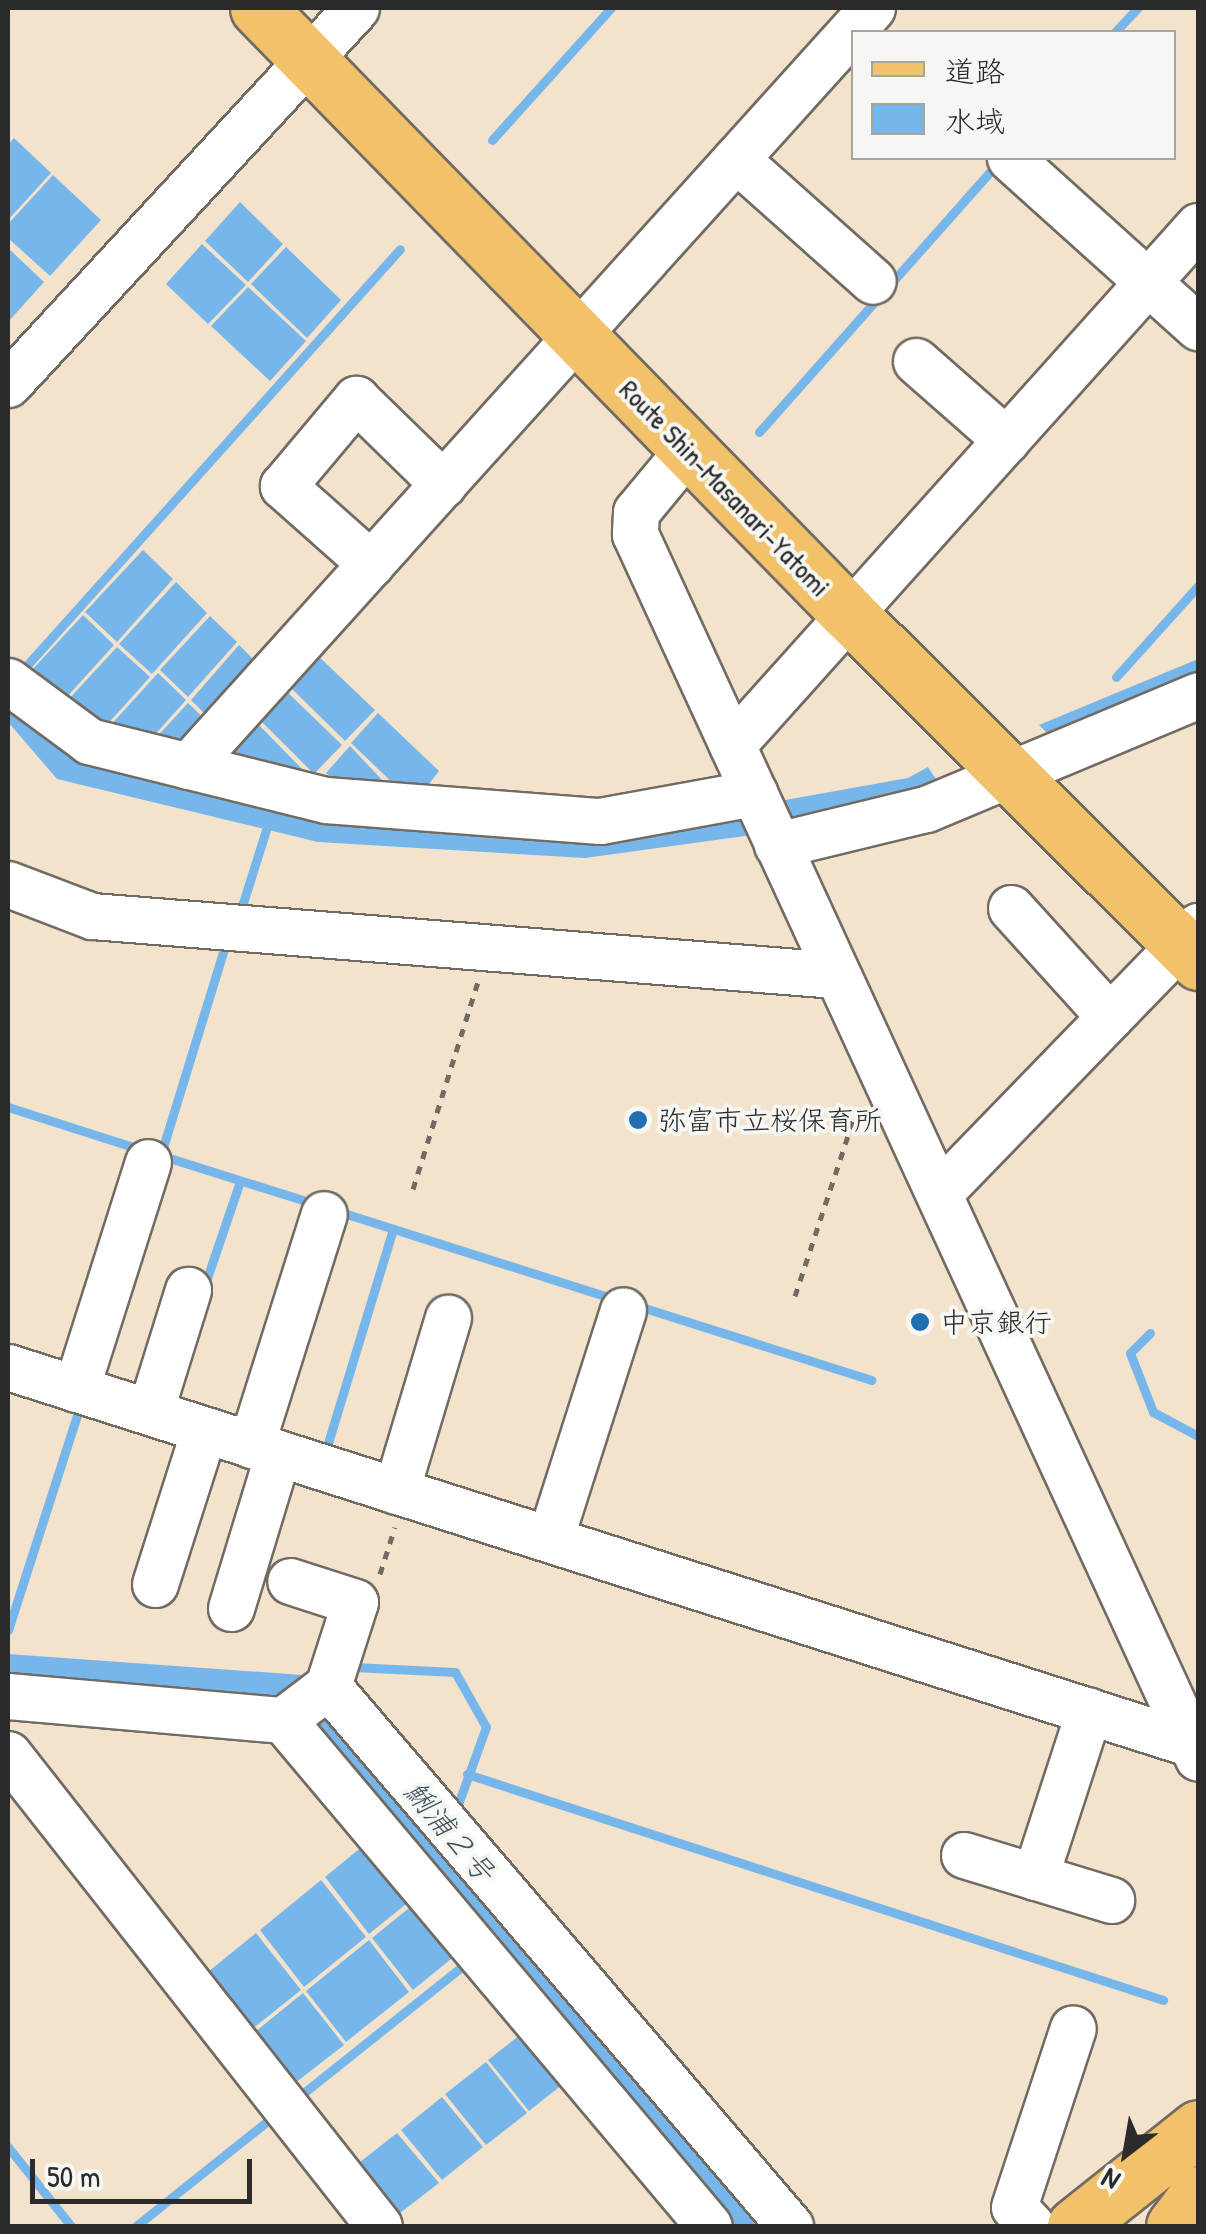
<!DOCTYPE html>
<html>
<head>
<meta charset="utf-8">
<style>
	body { margin:0 }
	#map { position:relative; width:1206px; height:2234px; overflow:hidden; background:#f3e3cc; font-family:"Patrick Hand","Klee One",sans-serif }
	div>[style] { position:absolute }
	.water>* { inset:0; background:#77b6ea }
	.stream>* { height:9px; margin:-4.5px; padding:0 4.5px; transform-origin:4.5px; border-radius:4.5px; background:#77b6ea }
	.path>* { height:5px; margin-top:-2.5px; transform-origin:0; background:repeating-linear-gradient(90deg,#716b63 0 8px,transparent 0 16px) }
	.roads { filter:drop-shadow(2px 0 #716b63) drop-shadow(-2px 0 #716b63) drop-shadow(0 2px #716b63) drop-shadow(0 -2px #716b63) }
	.minor>* { height:45px; margin:-22.5px; padding:0 22.5px; transform-origin:22.5px; border-radius:22.5px; background:#fff }
	.major>* { height:55px; margin:-27.5px; padding:0 27.5px; transform-origin:27.5px; border-radius:27.5px; background:#f2c26a }
	.dots>* { width:28px; height:28px; translate:-50% -50%; box-sizing:border-box; border:5px solid #f6f6f2; border-radius:50% }
	span { translate:-50% -50%; white-space:nowrap; text-align:center; line-height:1.15; -webkit-text-stroke:8px #f6f6f2; paint-order:stroke }
	.street-label { font-size:28px; color:#2b2b2b }
	.poi-label { font-size:28px; color:#2b2b2b }
	.left { translate:0 -50%; text-align:left }
	.water-label { font-size:30px; color:#425564; font-style:italic }
	.frame { position:absolute; inset:0; border:10px solid #2b2b2b; pointer-events:none }
	.legend { position:absolute; left:851px; top:30px; width:325px; height:130px; box-sizing:border-box; background:#f6f6f2; border:2px solid #a5a5a2; margin:0; padding:12px 18px; list-style:none; font-size:30px; color:#2b2b2b }
	.legend li { display:flex; align-items:center; gap:20px; height:50px }
	.legend b { width:50px; border:2px solid #a5a5a2 }
	.north { position:absolute; left:1076px; top:2104px; width:100px; height:100px; -webkit-text-stroke:8px #f6f6f2; paint-order:stroke; rotate:211deg; font-size:28px; font-weight:700; line-height:40px; text-align:center; color:#2b2b2b }
	.north::after { content:''; display:block; margin:auto; width:35px; height:45px; background:#2b2b2b; clip-path:polygon(50% 0,100% 100%,50% 72%,0 100%) }
	.scale { position:absolute; left:30px; top:2159px; width:222px; height:45px; box-sizing:border-box; border:5px solid #2b2b2b; border-top:0; padding-left:12px; font-size:30px; line-height:35px; white-space:nowrap; color:#2b2b2b; -webkit-text-stroke:8px #f6f6f2; paint-order:stroke }
</style>
</head>
<body>
<div id="map">
	<div class="water">
		<i style="clip-path:polygon(14px 138px,51px 173px,8px 220px,8px 145px)"></i>
		<i style="clip-path:polygon(53px 175px,101px 220px,50px 276px,8px 238px,8px 224px)"></i>
		<i style="clip-path:polygon(240px 202px,283px 244px,248px 282px,205px 241px)"></i>
		<i style="clip-path:polygon(202px 244px,246px 285px,208px 324px,166px 284px)"></i>
		<i style="clip-path:polygon(286px 247px,341px 300px,307px 338px,251px 284px)"></i>
		<i style="clip-path:polygon(8px 248px,44px 282px,8px 322px)"></i>
		<i style="clip-path:polygon(248px 287px,306px 341px,270px 381px,211px 326px)"></i>
		<i style="clip-path:polygon(143px 550px,173px 579px,117px 642px,85px 612px)"></i>
		<i style="clip-path:polygon(176px 582px,207px 613px,152px 674px,119px 644px)"></i>
		<i style="clip-path:polygon(83px 615px,114px 645px,65px 699px,32px 670px)"></i>
		<i style="clip-path:polygon(210px 616px,237px 642px,188px 697px,160px 670px)"></i>
		<i style="clip-path:polygon(239px 645px,266px 672px,216px 725px,191px 700px)"></i>
		<i style="clip-path:polygon(117px 647px,150px 677px,105px 727px,67px 701px)"></i>
		<i style="clip-path:polygon(314px 652px,375px 710px,345px 741px,286px 683px)"></i>
		<i style="clip-path:polygon(1198px 659px,1198px 682px,1054px 740px,1039px 725px)"></i>
		<i style="clip-path:polygon(158px 673px,186px 700px,151px 739px,108px 728px)"></i>
		<i style="clip-path:polygon(282px 687px,342px 745px,314px 774px,255px 715px)"></i>
		<i style="clip-path:polygon(8px 694px,324px 814px,744px 810px,752px 835px,585px 858px,318px 842px,57px 779px,8px 722px)"></i>
		<i style="clip-path:polygon(188px 703px,214px 728px,193px 750px,154px 740px)"></i>
		<i style="clip-path:polygon(378px 713px,439px 771px,425px 789px,399px 789px,351px 743px)"></i>
		<i style="clip-path:polygon(252px 718px,307px 774px,243px 762px,226px 746px)"></i>
		<i style="clip-path:polygon(350px 746px,386px 784px,341px 785px,326px 773px)"></i>
		<i style="clip-path:polygon(928px 767px,943px 790px,790px 830px,774px 802px,908px 778px)"></i>
		<i style="clip-path:polygon(8px 1654px,303px 1675px,313px 1681px,769px 2226px,734px 2226px,285px 1703px,8px 1681px)"></i>
		<i style="clip-path:polygon(369px 1841px,416px 1896px,369px 1934px,325px 1877px)"></i>
		<i style="clip-path:polygon(321px 1880px,366px 1937px,304px 1987px,260px 1930px)"></i>
		<i style="clip-path:polygon(419px 1900px,462px 1950px,413px 1990px,372px 1938px)"></i>
		<i style="clip-path:polygon(256px 1933px,301px 1990px,247px 2033px,203px 1976px)"></i>
		<i style="clip-path:polygon(369px 1940px,409px 1992px,346px 2042px,306px 1991px)"></i>
		<i style="clip-path:polygon(303px 1993px,344px 2045px,290px 2087px,250px 2036px)"></i>
		<i style="clip-path:polygon(526px 2030px,568px 2080px,529px 2111px,488px 2060px)"></i>
		<i style="clip-path:polygon(486px 2062px,527px 2113px,486px 2145px,445px 2094px)"></i>
		<i style="clip-path:polygon(442px 2097px,483px 2147px,442px 2180px,401px 2130px)"></i>
		<i style="clip-path:polygon(397px 2133px,439px 2183px,391px 2220px,351px 2169px)"></i>
	</div>
	<div class="stream">
		<i style="left:1115px;top:32px;width:33px;rotate:-47deg"></i>
		<i style="left:492px;top:140px;width:178px;rotate:-48deg"></i>
		<i style="left:759px;top:432px;width:351px;rotate:-48.4deg"></i>
		<i style="left:28px;top:664px;width:557px;rotate:-48.13deg"></i>
		<i style="left:1116px;top:677px;width:122px;rotate:-48deg"></i>
		<i style="left:242px;top:906px;width:80px;rotate:-72.5deg"></i>
		<i style="left:8px;top:1107px;width:142px;rotate:17.7deg"></i>
		<i style="left:163px;top:1156px;width:159px;rotate:17.5deg"></i>
		<i style="left:160px;top:1157px;width:218px;rotate:-72.9deg"></i>
		<i style="left:334px;top:1210px;width:295px;rotate:17.6deg"></i>
		<i style="left:204px;top:1287px;width:112px;rotate:-71.2deg"></i>
		<i style="left:635px;top:1305px;width:248px;rotate:17.6deg"></i>
		<i style="left:1150px;top:1333px;width:28px;rotate:135deg"></i>
		<i style="left:1130px;top:1353px;width:63px;rotate:68.7deg"></i>
		<i style="left:1153px;top:1412px;width:51px;rotate:28.1deg"></i>
		<i style="left:328px;top:1443px;width:224px;rotate:-73.1deg"></i>
		<i style="left:8px;top:1630px;width:226px;rotate:-72.2deg"></i>
		<i style="left:353px;top:1667px;width:102px;rotate:2.8deg"></i>
		<i style="left:455px;top:1672px;width:63px;rotate:60.6deg"></i>
		<i style="left:486px;top:1727px;width:85px;rotate:109.9deg"></i>
		<i style="left:467px;top:1774px;width:732px;rotate:17.99deg"></i>
		<i style="left:301px;top:2095px;width:210px;rotate:-38.6deg"></i>
		<i style="left:8px;top:2147px;width:101px;rotate:51.4deg"></i>
		<i style="left:136px;top:2226px;width:176px;rotate:-38.6deg"></i>
	</div>
	<div class="path">
		<i style="left:413px;top:1189px;width:217px;rotate:-72.6deg"></i>
		<i style="left:795px;top:1296px;width:197px;rotate:-71.7deg"></i>
		<i style="left:380px;top:1574px;width:49px;rotate:-72.3deg"></i>
	</div>
	<div class="roads">
		<div class="minor">
			<i style="left:1010px;top:158px;width:253px;rotate:42deg"></i>
			<i style="left:736px;top:159px;width:183px;rotate:41.7deg"></i>
			<i style="left:916px;top:361px;width:120px;rotate:41.3deg"></i>
			<i style="left:8px;top:384px;width:512px;rotate:-47.21deg"></i>
			<i style="left:689px;top:448px;width:83px;rotate:129.6deg"></i>
			<i style="left:636px;top:512px;width:22px;rotate:93deg"></i>
			<i style="left:635px;top:534px;width:1347px;rotate:65.3deg"></i>
			<i style="left:371px;top:564px;width:118px;rotate:-138.4deg"></i>
			<i style="left:283px;top:486px;width:114px;rotate:-50deg"></i>
			<i style="left:356px;top:399px;width:122px;rotate:44.3deg"></i>
			<i style="left:8px;top:681px;width:101px;rotate:36.5deg"></i>
			<i style="left:89px;top:741px;width:244px;rotate:14deg"></i>
			<i style="left:326px;top:800px;width:275px;rotate:4.4deg"></i>
			<i style="left:600px;top:821px;width:157px;rotate:-10.3deg"></i>
			<i style="left:732px;top:745px;width:698px;rotate:-48.08deg"></i>
			<i style="left:188px;top:766px;width:1021px;rotate:-47.94deg"></i>
			<i style="left:777px;top:845px;width:153px;rotate:-13.6deg"></i>
			<i style="left:926px;top:809px;width:295px;rotate:-22.7deg"></i>
			<i style="left:8px;top:884px;width:90px;rotate:20.9deg"></i>
			<i style="left:92px;top:916px;width:745px;rotate:4.54deg"></i>
			<i style="left:1011px;top:908px;width:147px;rotate:47.8deg"></i>
			<i style="left:939px;top:1193px;width:372px;rotate:-45.9deg"></i>
			<i style="left:8px;top:1367px;width:1243px;rotate:17.66deg"></i>
			<i style="left:76px;top:1389px;width:238px;rotate:-72.4deg"></i>
			<i style="left:150px;top:1412px;width:128px;rotate:-72.7deg"></i>
			<i style="left:251px;top:1445px;width:242px;rotate:-72.5deg"></i>
			<i style="left:396px;top:1491px;width:181px;rotate:-73.3deg"></i>
			<i style="left:550px;top:1539px;width:240px;rotate:-72.3deg"></i>
			<i style="left:155px;top:1584px;width:162px;rotate:-72.3deg"></i>
			<i style="left:231px;top:1608px;width:162px;rotate:-73.1deg"></i>
			<i style="left:328px;top:1686px;width:711px;rotate:49.45deg"></i>
			<i style="left:8px;top:1696px;width:276px;rotate:5deg"></i>
			<i style="left:283px;top:1720px;width:56px;rotate:-37.1deg"></i>
			<i style="left:328px;top:1686px;width:88px;rotate:-72.2deg"></i>
			<i style="left:355px;top:1602px;width:68px;rotate:-162.1deg"></i>
			<i style="left:283px;top:1720px;width:661px;rotate:49.91deg"></i>
			<i style="left:8px;top:1754px;width:600px;rotate:51.83deg"></i>
			<i style="left:964px;top:1855px;width:154px;rotate:17deg"></i>
			<i style="left:1035px;top:1877px;width:175px;rotate:-72deg"></i>
			<i style="left:1032px;top:2226px;width:26px;rotate:-133deg"></i>
			<i style="left:1014px;top:2207px;width:188px;rotate:-71.8deg"></i>
		</div>
		<div class="major">
			<i style="left:258px;top:8px;width:846px;rotate:45.72deg"></i>
			<i style="left:849px;top:614px;width:493px;rotate:44.9deg"></i>
			<i style="left:1075px;top:2226px;width:157px;rotate:-38.5deg"></i>
			<i style="left:1174px;top:2226px;width:40px;rotate:-53deg"></i>
		</div>
	</div>
	<div class="dots">
		<i style="left:638px;top:1120px;background:#1f6fb2"></i>
		<i style="left:920px;top:1322px;background:#1f6fb2"></i>
	</div>
	<div class="street-label">
		<span style="left:725px;top:488px;rotate:46deg">Route Shin-Masanari-Yatomi</span>
	</div>
	<div class="poi-label">
		<span class="left" style="left:658px;top:1120px">弥富市立桜保育所</span>
		<span class="left" style="left:940px;top:1322px">中京銀行</span>
	</div>
	<div class="water-label">
		<span style="left:450px;top:1831px;rotate:50deg">鯏浦２号</span>
	</div>
	<div class="frame"></div>
	<ul class="legend">
	<li><b style="height:12px;background:#f2c26a"></b>道路</li>
	<li><b style="height:28px;background:#77b6ea"></b>水域</li>
	</ul>
	<div class="north">N</div>
	<div class="scale">50 m</div>
</div>
</body>
</html>
